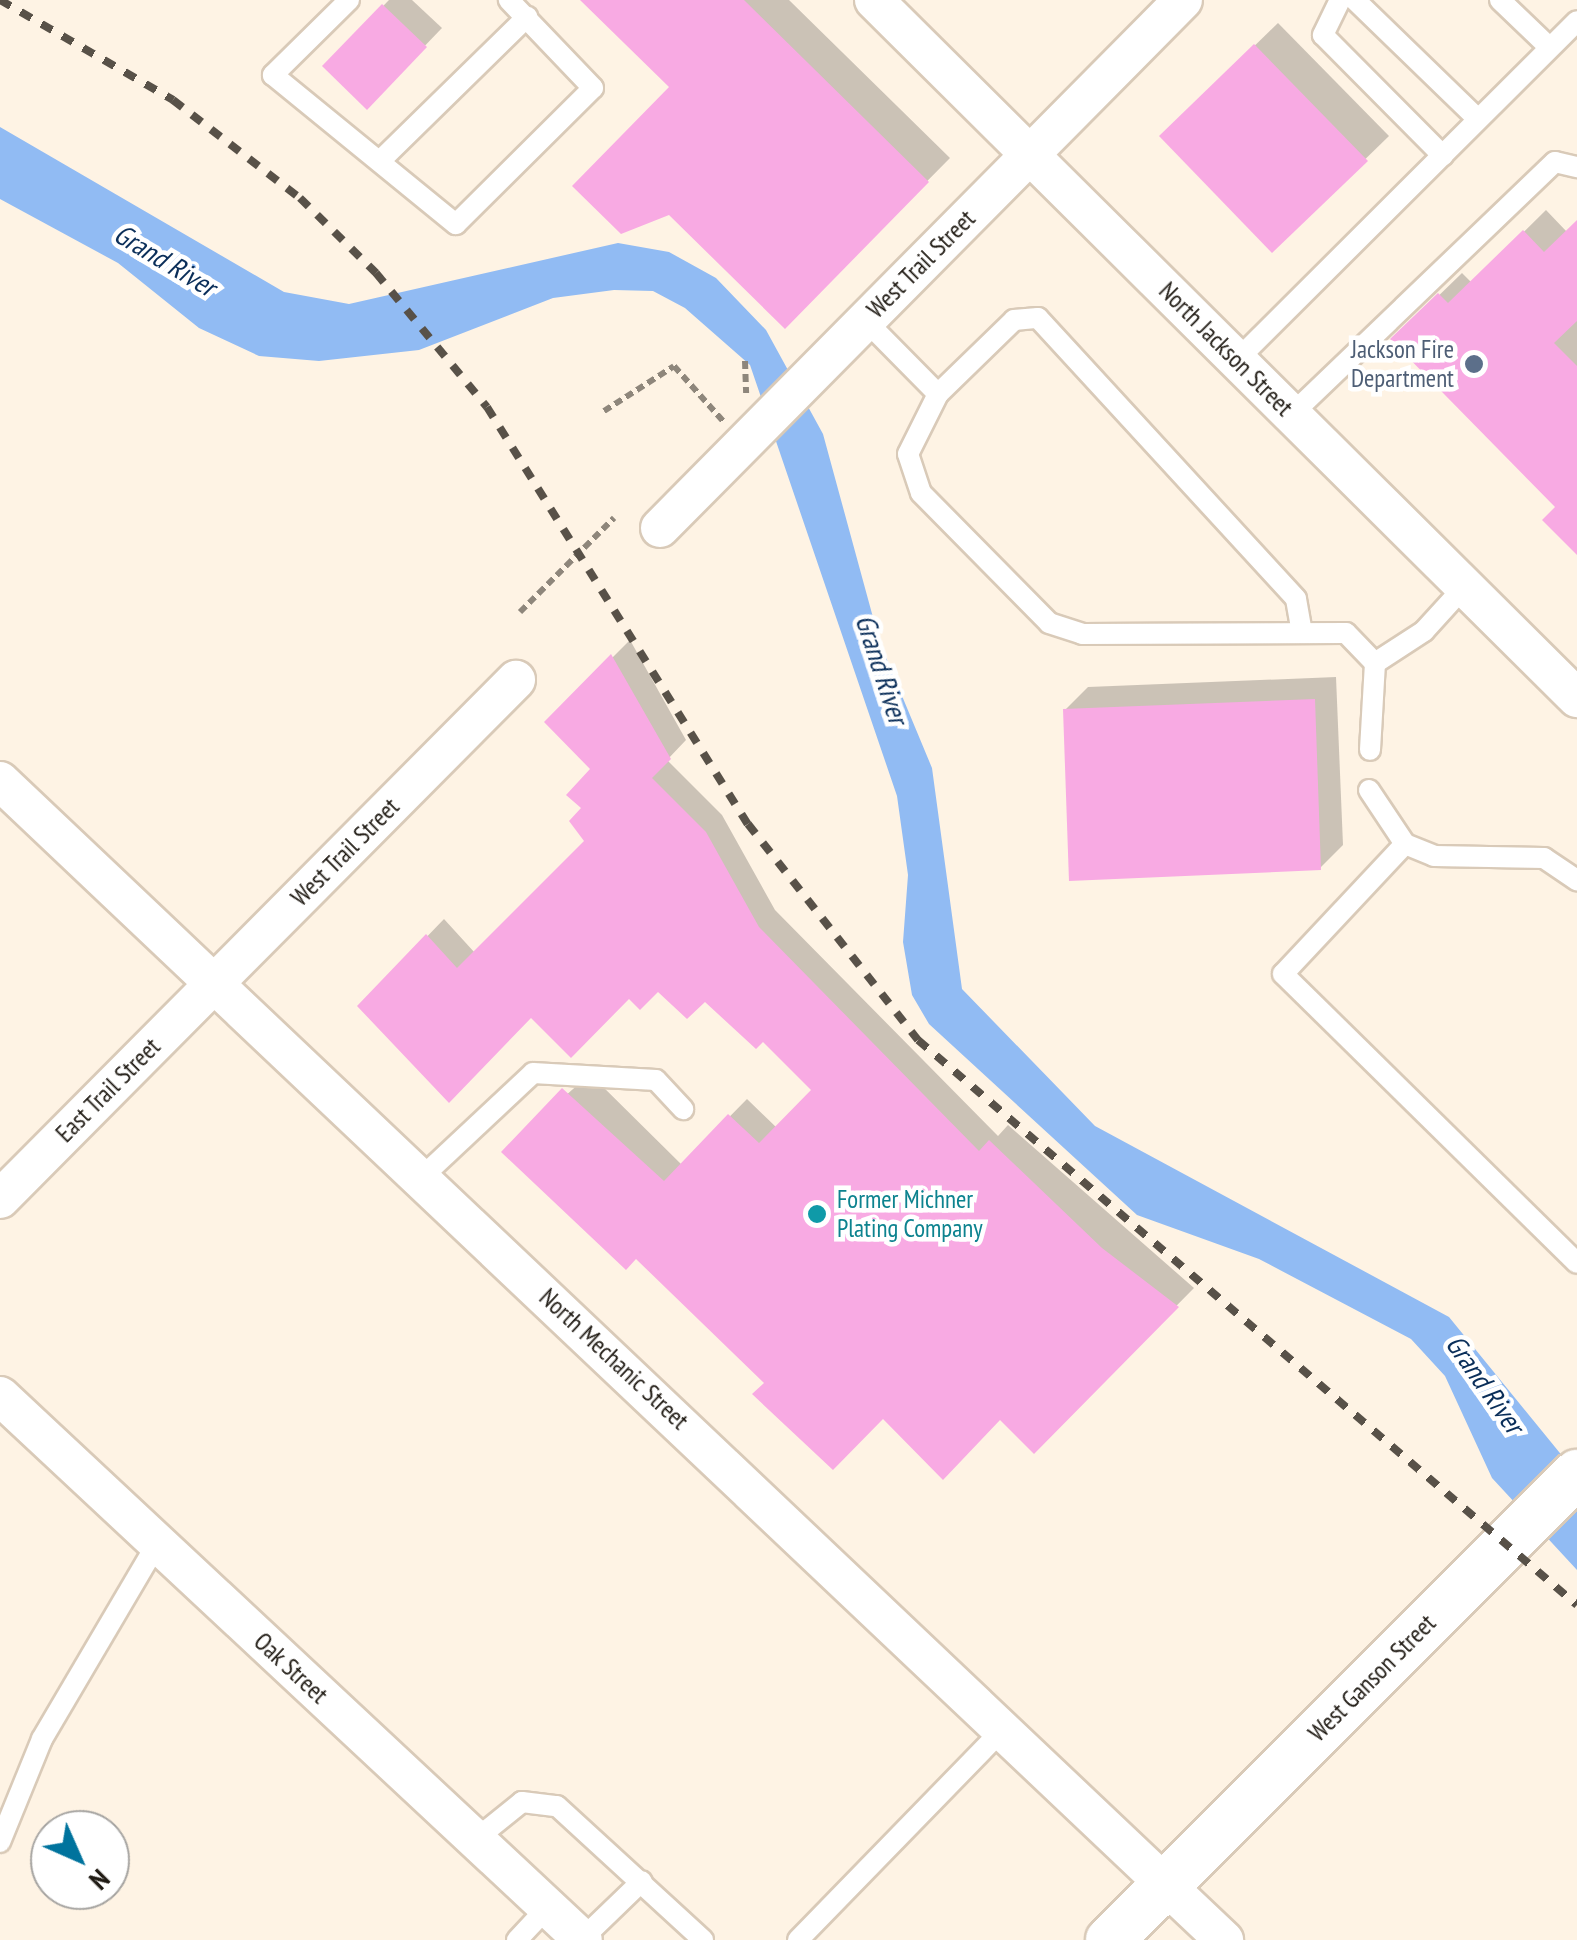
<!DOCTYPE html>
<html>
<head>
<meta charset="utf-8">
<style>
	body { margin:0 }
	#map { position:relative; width:1577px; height:1940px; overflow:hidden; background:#fef3e4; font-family:"PT Sans Narrow",sans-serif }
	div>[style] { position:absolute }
	.water>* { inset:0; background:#91bbf3 }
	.shadow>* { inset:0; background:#0003 }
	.building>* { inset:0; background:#f8aae3 }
	.path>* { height:6px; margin-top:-3px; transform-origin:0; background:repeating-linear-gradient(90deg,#8e867b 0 8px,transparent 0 13px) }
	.roads { filter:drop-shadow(2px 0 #d9cab8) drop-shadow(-2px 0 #d9cab8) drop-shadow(0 2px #d9cab8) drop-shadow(0 -2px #d9cab8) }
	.service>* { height:20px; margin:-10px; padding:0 10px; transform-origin:10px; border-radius:10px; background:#fff }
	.minor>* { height:38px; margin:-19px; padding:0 19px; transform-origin:19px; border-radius:19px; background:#fff }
	.tertiary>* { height:48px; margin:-24px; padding:0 24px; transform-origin:24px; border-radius:24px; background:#fff }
	.rail>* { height:8px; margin-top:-4px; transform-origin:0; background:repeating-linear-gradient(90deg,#585148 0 12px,transparent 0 24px) }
	.dots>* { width:28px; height:28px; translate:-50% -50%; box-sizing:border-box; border:5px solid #fff; border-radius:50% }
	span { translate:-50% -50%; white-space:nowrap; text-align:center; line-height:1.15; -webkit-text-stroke:9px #fff; paint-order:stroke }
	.street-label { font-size:25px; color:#201b14 }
	.service-label { font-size:25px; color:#4e5e75 }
	.right { translate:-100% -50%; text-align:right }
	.culture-label { font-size:25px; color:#0d838f }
	.left { translate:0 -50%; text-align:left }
	.water-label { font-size:28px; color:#0a2e59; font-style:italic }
	.north { position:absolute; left:30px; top:1810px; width:100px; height:100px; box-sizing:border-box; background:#fff; border:2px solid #a6a4a1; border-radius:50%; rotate:135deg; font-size:28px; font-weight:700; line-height:40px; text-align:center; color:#201b14 }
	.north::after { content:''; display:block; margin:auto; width:35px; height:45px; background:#00739d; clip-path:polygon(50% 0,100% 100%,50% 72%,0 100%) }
</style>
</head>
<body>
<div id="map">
	<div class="water">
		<i style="clip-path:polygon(0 127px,284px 292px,349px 304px,618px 243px,669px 252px,716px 278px,766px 330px,823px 434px,880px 643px,932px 768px,962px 989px,1095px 1126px,1449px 1317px,1577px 1474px,1577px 1570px,1492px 1478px,1445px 1376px,1411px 1339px,1259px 1259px,1137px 1215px,929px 1024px,912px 995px,903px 942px,908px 875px,897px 796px,750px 365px,685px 308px,653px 291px,614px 290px,553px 298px,419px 350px,319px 361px,259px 356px,199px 328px,118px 263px,0 199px)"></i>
	</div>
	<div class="shadow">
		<i style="clip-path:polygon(389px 0,412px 0,442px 28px,367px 106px,325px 66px)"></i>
		<i style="clip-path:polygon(583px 0,789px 0,950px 158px,785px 325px,672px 87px)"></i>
		<i style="clip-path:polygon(1278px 23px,1389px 136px,1272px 250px,1162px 136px)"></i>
		<i style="clip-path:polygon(1546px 210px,1567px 232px,1577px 223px,1577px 551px,1558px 507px,1394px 339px,1462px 273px,1472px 283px)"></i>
		<i style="clip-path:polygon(630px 640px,686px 740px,667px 760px,722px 815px,775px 910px,998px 1136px,1008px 1125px,1194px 1288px,1034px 1450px,1000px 1417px,883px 1416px,768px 1383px,521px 1135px,590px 1074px,682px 1165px,747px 1099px,777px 1128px,814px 1090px,763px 1038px,705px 999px,657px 988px,531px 1015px,360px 1006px,444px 919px,475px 953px,588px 841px,594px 769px,548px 722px)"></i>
		<i style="clip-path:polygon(1336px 677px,1343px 845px,1320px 868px,1065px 710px,1088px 687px)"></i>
	</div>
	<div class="building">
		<i style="clip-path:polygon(580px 0,744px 0,929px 182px,785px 329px,669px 215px,621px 234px,572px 186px,669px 87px)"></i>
		<i style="clip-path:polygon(382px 4px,427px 47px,367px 110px,322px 66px)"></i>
		<i style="clip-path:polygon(1254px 44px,1368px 161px,1272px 253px,1159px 136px)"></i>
		<i style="clip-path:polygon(1577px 220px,1577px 321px,1554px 343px,1577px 366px,1577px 555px,1542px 520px,1555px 507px,1390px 339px,1438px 293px,1448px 303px,1523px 230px,1544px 252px)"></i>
		<i style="clip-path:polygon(611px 654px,671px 759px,652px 778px,706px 832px,759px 927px,979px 1151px,989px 1140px,1102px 1248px,1179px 1307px,1034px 1454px,1000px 1420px,943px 1480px,883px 1419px,833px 1470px,752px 1394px,764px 1383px,636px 1259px,626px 1270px,501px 1152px,562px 1088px,664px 1181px,728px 1114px,759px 1143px,811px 1090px,763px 1042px,756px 1049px,705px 1002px,687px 1019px,658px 992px,640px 1010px,629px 999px,571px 1058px,531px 1018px,449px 1103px,357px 1006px,426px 934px,457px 968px,584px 841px,569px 821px,581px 808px,566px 795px,590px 769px,544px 722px)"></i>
		<i style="clip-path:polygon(1315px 699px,1321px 870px,1069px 881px,1063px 709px)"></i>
	</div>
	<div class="path">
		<i style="left:745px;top:361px;width:32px;rotate:88deg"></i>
		<i style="left:604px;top:411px;width:83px;rotate:-32.7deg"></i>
		<i style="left:674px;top:366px;width:74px;rotate:48.3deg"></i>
		<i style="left:520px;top:612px;width:133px;rotate:-45deg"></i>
	</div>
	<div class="roads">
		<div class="service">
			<i style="left:349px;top:0;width:107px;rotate:135.4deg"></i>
			<i style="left:273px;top:75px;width:236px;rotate:39.2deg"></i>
			<i style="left:456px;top:224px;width:193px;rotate:-44.8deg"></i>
			<i style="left:593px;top:88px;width:122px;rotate:-133.7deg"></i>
			<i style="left:1340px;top:0;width:39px;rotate:116deg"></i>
			<i style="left:1323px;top:35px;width:170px;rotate:45.2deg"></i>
			<i style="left:1355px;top:0;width:171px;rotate:44.1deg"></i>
			<i style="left:1500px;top:0;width:68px;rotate:43.8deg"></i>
			<i style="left:383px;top:158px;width:202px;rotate:-44.4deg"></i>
			<i style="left:865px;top:320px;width:104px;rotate:45.4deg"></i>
			<i style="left:938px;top:394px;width:67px;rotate:116.6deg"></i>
			<i style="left:908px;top:454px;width:41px;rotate:71.6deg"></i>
			<i style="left:921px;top:493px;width:182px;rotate:45.4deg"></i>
			<i style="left:1049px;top:623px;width:35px;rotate:18deg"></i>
			<i style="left:1082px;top:634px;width:264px;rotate:-0.2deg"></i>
			<i style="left:1346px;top:633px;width:42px;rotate:46deg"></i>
			<i style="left:1375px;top:663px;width:87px;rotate:93.3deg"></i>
			<i style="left:1237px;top:360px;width:480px;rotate:-44.9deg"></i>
			<i style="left:938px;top:394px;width:106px;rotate:-44.2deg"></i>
			<i style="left:1014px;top:320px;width:24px;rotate:-5deg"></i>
			<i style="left:1038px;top:318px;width:381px;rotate:47.4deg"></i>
			<i style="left:1296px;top:599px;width:29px;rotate:80deg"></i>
			<i style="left:1292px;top:414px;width:364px;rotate:-43.8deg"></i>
			<i style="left:1555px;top:162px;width:23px;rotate:13deg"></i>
			<i style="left:1375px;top:663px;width:59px;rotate:-33.1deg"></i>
			<i style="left:1424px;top:631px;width:59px;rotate:-47.7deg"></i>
			<i style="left:1369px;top:790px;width:65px;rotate:56.3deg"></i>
			<i style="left:1405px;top:844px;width:31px;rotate:22deg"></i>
			<i style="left:1434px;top:856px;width:110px;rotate:1deg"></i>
			<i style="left:1544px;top:858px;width:40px;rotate:34deg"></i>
			<i style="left:1405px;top:844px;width:178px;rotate:133.2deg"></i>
			<i style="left:1283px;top:974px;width:412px;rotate:44.5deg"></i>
			<i style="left:422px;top:1177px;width:152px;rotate:-43.1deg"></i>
			<i style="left:533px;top:1073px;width:123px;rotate:3.3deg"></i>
			<i style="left:656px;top:1080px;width:40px;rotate:47deg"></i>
			<i style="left:476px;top:1839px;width:59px;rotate:-38.8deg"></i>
			<i style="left:522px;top:1802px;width:35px;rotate:7deg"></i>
			<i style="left:557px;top:1806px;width:198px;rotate:42.5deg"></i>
			<i style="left:0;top:1842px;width:111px;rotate:-67.8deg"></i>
			<i style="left:42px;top:1739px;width:226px;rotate:-59.5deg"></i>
			<i style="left:582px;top:1939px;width:83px;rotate:-44deg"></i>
			<i style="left:517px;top:1940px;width:45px;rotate:-46.8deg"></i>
			<i style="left:798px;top:1940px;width:296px;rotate:-45.8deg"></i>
		</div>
		<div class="minor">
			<i style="left:874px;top:0;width:991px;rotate:44.8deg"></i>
			<i style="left:660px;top:528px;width:743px;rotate:-45.27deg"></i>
			<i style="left:0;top:781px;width:1686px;rotate:43.44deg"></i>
			<i style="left:0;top:1199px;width:732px;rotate:-45.17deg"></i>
			<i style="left:0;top:1396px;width:797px;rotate:43.02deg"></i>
		</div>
		<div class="tertiary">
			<i style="left:1110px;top:1940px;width:660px;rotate:-44.94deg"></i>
		</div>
	</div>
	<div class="rail">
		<i style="left:0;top:0;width:200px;rotate:30deg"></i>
		<i style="left:173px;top:100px;width:160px;rotate:37.7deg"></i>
		<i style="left:300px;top:198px;width:107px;rotate:44.6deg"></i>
		<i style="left:376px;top:273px;width:174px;rotate:50.4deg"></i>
		<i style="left:487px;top:407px;width:492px;rotate:58deg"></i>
		<i style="left:748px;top:824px;width:275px;rotate:51.8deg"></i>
		<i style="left:918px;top:1040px;width:868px;rotate:40.61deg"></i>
	</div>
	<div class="dots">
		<i style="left:1474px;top:364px;background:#5c6f8a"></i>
		<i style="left:817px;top:1214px;background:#0f9aa8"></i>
	</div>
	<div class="street-label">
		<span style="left:921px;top:264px;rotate:-45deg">West Trail Street</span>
		<span style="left:1226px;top:349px;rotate:45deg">North Jackson Street</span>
		<span style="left:345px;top:852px;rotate:-45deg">West Trail Street</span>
		<span style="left:108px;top:1090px;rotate:-45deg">East Trail Street</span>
		<span style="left:614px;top:1359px;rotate:43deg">North Mechanic Street</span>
		<span style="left:291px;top:1668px;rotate:43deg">Oak Street</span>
		<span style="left:1372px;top:1678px;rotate:-45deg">West Ganson Street</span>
	</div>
	<div class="service-label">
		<span class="right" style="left:1454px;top:364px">Jackson Fire<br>Department</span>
	</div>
	<div class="culture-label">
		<span class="left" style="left:837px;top:1214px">Former Michner<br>Plating Company</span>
	</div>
	<div class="water-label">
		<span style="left:165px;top:260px;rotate:31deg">Grand River</span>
		<span style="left:882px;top:669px;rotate:72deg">Grand River</span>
		<span style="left:1485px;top:1384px;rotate:55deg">Grand River</span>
	</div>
	<div class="north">N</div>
</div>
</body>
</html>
